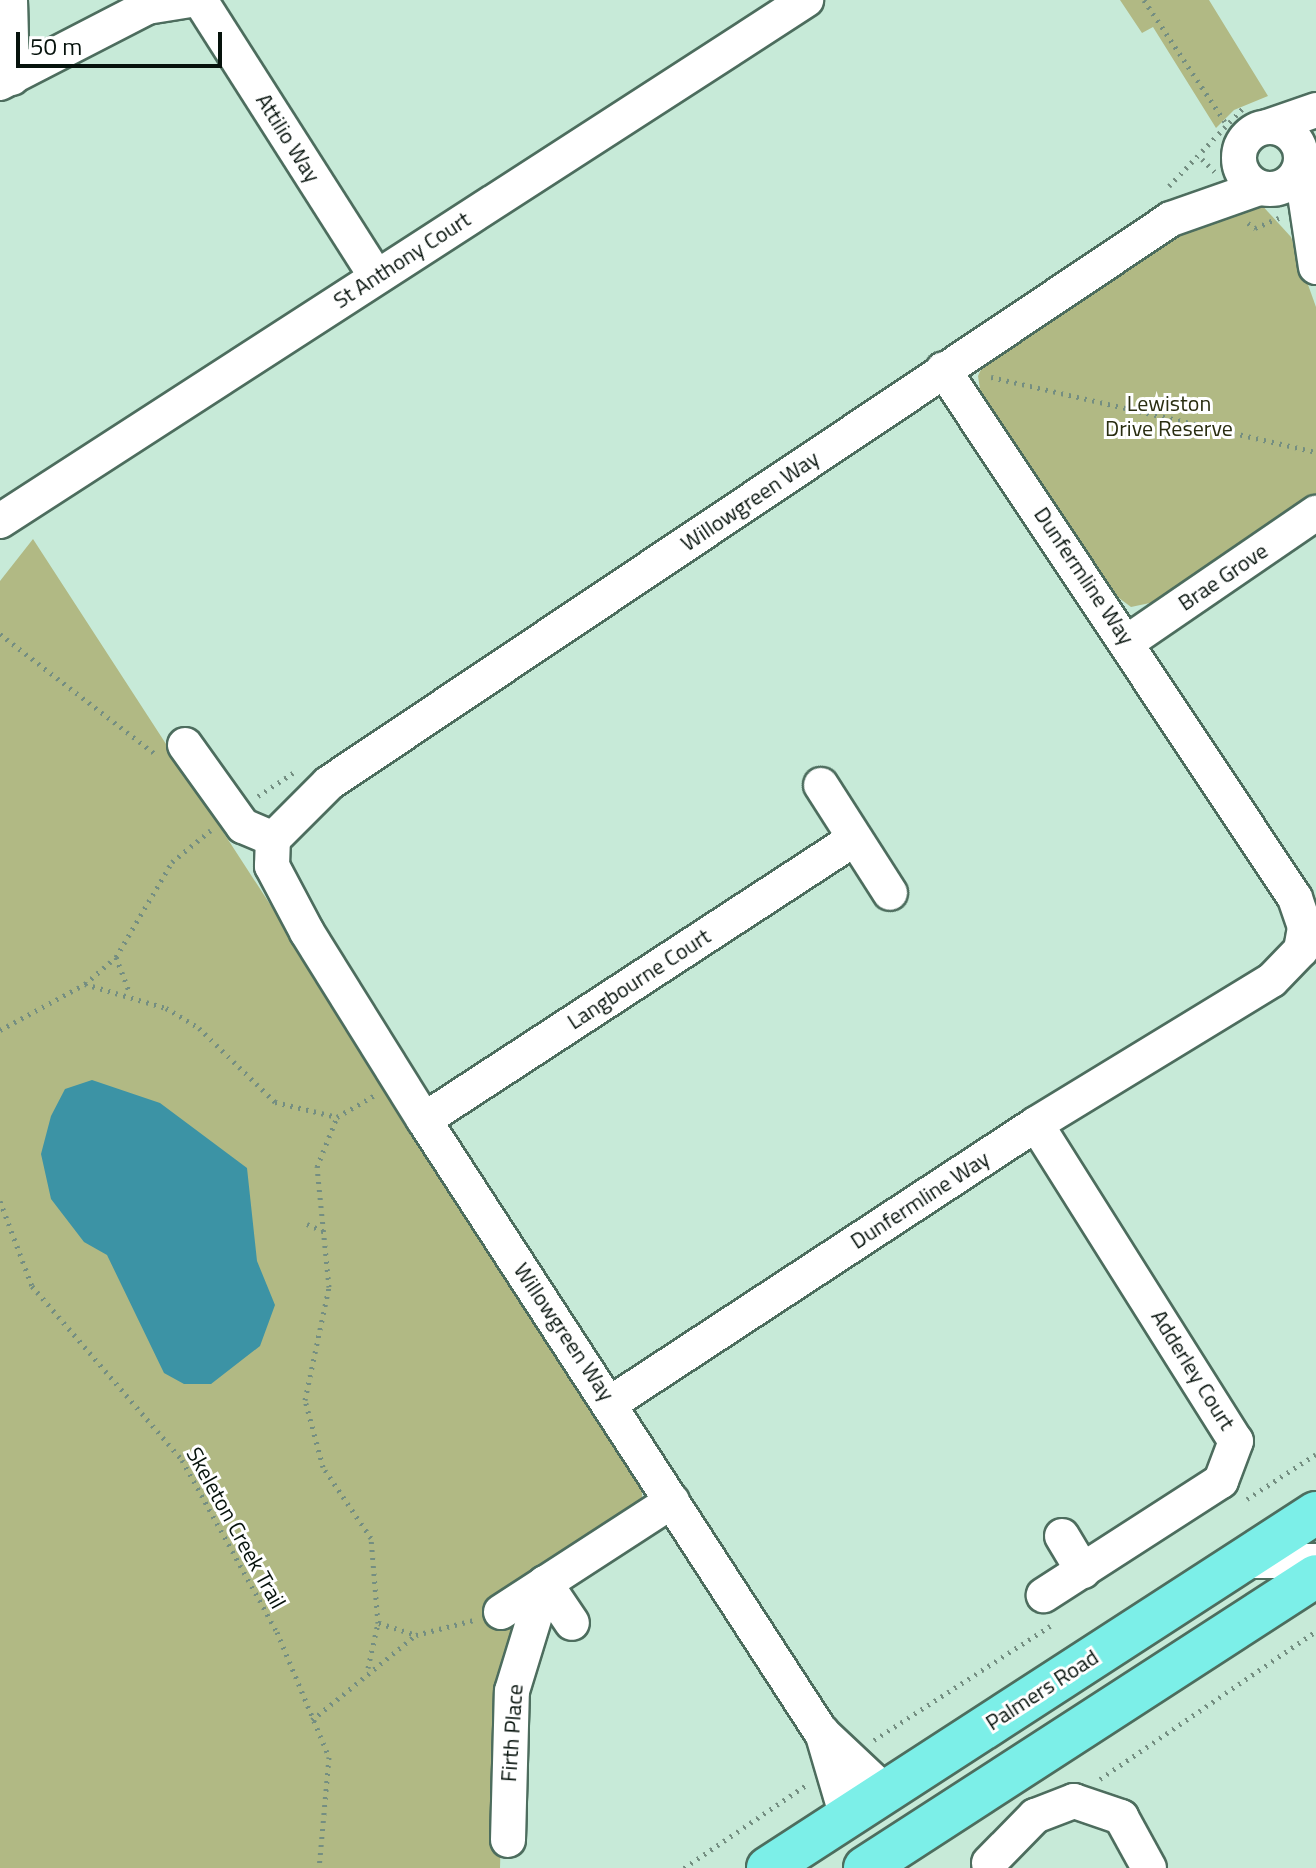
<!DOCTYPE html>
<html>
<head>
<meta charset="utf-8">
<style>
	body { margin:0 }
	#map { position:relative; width:1316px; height:1868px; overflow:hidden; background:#c7ead8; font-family:"Titillium Web",sans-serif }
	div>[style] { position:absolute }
	.green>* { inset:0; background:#b1b984 }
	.water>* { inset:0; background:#3c93a5 }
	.path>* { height:5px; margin-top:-2.5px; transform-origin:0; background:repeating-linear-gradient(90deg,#748e81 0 2px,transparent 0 8px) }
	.roads { filter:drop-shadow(2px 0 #4d6d5e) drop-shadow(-2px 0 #4d6d5e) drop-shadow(0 2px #4d6d5e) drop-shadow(0 -2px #4d6d5e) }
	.minor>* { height:34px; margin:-17px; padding:0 17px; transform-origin:17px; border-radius:17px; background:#fff }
	.minor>.ring { margin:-17px; padding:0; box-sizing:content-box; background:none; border:34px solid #fff; border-radius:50% }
	.major>* { height:42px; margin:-21px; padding:0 21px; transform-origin:21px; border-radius:21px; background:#7cefe8 }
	span { translate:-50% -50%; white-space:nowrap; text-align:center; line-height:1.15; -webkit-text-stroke:6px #fff; paint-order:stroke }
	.street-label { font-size:22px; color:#06120c }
	.park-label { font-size:22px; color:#292d10 }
	.scale { position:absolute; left:16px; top:32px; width:206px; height:36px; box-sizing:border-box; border:4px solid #06120c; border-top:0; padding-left:10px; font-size:24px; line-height:28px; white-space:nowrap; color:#06120c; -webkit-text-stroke:6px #fff; paint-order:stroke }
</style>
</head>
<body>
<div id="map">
	<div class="green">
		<i style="clip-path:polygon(1120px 0,1209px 0,1268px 96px,1234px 110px,1216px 128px,1153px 27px,1142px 33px)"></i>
		<i style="clip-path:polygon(1259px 202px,1291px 237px,1316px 307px,1316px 500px,1164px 600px,1131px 607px,1107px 589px,982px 402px,978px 376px,983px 365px,1183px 224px)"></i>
		<i style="clip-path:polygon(33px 539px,643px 1479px,642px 1498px,523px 1610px,505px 1703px,500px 1868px,0 1868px,0 581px)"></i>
	</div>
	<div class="water">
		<i style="clip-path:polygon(92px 1080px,160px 1103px,247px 1168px,257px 1261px,275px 1305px,260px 1346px,211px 1384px,184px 1384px,164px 1373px,107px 1255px,84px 1242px,51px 1199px,41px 1154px,51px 1116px,65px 1089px)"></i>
	</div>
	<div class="path">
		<i style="left:1144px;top:0;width:146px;rotate:56.4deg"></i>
		<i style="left:1202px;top:159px;width:18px;rotate:45deg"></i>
		<i style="left:1169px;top:186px;width:108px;rotate:-46.5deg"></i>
		<i style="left:1248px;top:223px;width:9px;rotate:36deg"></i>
		<i style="left:1255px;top:228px;width:26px;rotate:-23deg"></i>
		<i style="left:991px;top:377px;width:334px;rotate:13deg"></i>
		<i style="left:0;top:634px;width:196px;rotate:37.7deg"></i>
		<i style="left:258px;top:796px;width:42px;rotate:-33.3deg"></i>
		<i style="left:116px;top:957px;width:36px;rotate:69deg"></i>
		<i style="left:85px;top:984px;width:84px;rotate:16.5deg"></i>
		<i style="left:166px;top:1008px;width:39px;rotate:31deg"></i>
		<i style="left:199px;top:1028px;width:106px;rotate:44.2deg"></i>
		<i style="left:275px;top:1102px;width:64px;rotate:13.6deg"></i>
		<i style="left:0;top:1030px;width:97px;rotate:-28.4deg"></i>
		<i style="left:85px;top:984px;width:41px;rotate:-41.1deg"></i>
		<i style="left:116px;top:957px;width:110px;rotate:-59.5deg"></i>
		<i style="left:172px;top:862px;width:50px;rotate:-39.4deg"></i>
		<i style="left:0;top:1201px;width:91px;rotate:69.4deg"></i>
		<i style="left:32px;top:1286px;width:230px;rotate:49.2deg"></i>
		<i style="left:182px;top:1460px;width:196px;rotate:61.1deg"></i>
		<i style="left:277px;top:1632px;width:135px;rotate:67.4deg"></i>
		<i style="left:329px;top:1757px;width:111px;rotate:95.1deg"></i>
		<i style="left:307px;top:1224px;width:20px;rotate:24deg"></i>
		<i style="left:1247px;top:1499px;width:82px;rotate:-33.1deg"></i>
		<i style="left:379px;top:1623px;width:38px;rotate:18deg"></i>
		<i style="left:368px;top:1668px;width:46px;rotate:-77.5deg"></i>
		<i style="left:378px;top:1623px;width:85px;rotate:-94.7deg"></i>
		<i style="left:371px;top:1538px;width:86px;rotate:-124.1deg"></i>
		<i style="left:323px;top:1467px;width:69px;rotate:-105deg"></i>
		<i style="left:305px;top:1400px;width:116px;rotate:-78deg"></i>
		<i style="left:329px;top:1287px;width:121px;rotate:-95.7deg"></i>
		<i style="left:317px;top:1167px;width:54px;rotate:-68.2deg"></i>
		<i style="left:337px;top:1117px;width:44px;rotate:-30.1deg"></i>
		<i style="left:312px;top:1720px;width:134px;rotate:-39.3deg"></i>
		<i style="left:416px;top:1635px;width:60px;rotate:-14.5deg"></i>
		<i style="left:874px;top:1740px;width:210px;rotate:-32.9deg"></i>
		<i style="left:1100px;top:1779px;width:262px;rotate:-34.4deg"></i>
		<i style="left:684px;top:1868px;width:151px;rotate:-34.2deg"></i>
	</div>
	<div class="roads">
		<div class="minor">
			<i style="left:10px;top:0;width:78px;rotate:88.5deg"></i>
			<i style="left:200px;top:0;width:327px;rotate:57.5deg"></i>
			<i style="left:0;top:83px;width:165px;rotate:-27.3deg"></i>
			<i style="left:147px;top:7px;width:44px;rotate:-9.2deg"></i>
			<i class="ring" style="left:1239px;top:127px;width:28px;height:28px"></i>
			<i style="left:1267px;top:127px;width:52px;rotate:-19.1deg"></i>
			<i style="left:1301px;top:168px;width:100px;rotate:81.4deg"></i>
			<i style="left:0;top:521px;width:960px;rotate:-32.88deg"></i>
			<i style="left:1129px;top:641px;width:227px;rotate:-34.4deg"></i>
			<i style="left:185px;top:745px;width:100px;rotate:54.4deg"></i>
			<i style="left:243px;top:826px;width:33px;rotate:23deg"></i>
			<i style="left:821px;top:785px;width:128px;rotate:57.4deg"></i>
			<i style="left:424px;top:1120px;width:514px;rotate:-33.16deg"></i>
			<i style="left:1036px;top:1124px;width:375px;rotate:57.8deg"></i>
			<i style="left:1236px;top:1441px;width:43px;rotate:110.6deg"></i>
			<i style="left:1221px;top:1481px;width:211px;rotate:147.2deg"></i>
			<i style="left:611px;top:1403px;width:508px;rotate:-33.28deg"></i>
			<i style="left:1036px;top:1124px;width:276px;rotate:-31.4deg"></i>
			<i style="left:1272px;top:980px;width:42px;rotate:-46deg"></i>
			<i style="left:1301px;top:950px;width:23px;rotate:-80deg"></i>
			<i style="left:1305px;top:927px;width:31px;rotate:-109deg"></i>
			<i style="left:1295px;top:898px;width:635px;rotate:-123.64deg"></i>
			<i style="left:1062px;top:1536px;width:41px;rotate:59deg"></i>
			<i style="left:1241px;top:1561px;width:75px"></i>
			<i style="left:545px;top:1583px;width:48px;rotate:56deg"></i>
			<i style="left:501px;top:1612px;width:204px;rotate:-33deg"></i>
			<i style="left:822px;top:1732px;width:89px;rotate:73.6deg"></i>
			<i style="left:885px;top:1792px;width:88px;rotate:-136.8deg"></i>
			<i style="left:821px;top:1732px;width:729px;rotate:-122.97deg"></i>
			<i style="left:424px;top:1120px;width:221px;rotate:-121.9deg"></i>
			<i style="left:307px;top:932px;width:75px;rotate:-117.9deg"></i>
			<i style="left:272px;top:866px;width:27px;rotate:-88deg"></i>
			<i style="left:273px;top:839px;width:79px;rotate:-45deg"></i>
			<i style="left:329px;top:783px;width:1013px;rotate:-33.82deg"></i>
			<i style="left:1171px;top:219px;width:93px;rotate:-19.4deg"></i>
			<i style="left:508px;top:1840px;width:149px;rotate:-88.5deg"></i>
			<i style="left:512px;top:1691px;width:113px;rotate:-73deg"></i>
			<i style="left:989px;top:1863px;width:66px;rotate:-45.6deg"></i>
			<i style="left:1035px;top:1816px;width:42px;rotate:-21deg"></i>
			<i style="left:1074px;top:1801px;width:50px;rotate:18.8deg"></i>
			<i style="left:1121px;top:1817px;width:58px;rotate:61.2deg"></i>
		</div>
		<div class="major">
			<i style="left:768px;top:1868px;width:653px;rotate:-32.94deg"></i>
			<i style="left:865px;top:1868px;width:537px;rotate:-32.92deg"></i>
		</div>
	</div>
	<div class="street-label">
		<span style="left:288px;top:138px;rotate:58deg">Attilio Way</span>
		<span style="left:402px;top:260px;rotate:-33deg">St Anthony Court</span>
		<span style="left:750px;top:501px;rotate:-34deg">Willowgreen Way</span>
		<span style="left:1084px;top:576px;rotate:56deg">Dunfermline Way</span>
		<span style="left:1223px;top:577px;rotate:-34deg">Brae Grove</span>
		<span style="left:639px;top:979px;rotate:-33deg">Langbourne Court</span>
		<span style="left:920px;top:1200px;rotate:-33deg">Dunfermline Way</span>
		<span style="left:564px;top:1332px;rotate:56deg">Willowgreen Way</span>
		<span style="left:1193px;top:1370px;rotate:58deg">Adderley Court</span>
		<span style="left:236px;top:1528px;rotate:61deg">Skeleton Creek Trail</span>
		<span style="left:1042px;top:1690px;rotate:-33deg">Palmers Road</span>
		<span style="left:512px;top:1733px;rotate:-86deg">Firth Place</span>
	</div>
	<div class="park-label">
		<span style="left:1169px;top:416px">Lewiston<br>Drive Reserve</span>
	</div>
	<div class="scale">50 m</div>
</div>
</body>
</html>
